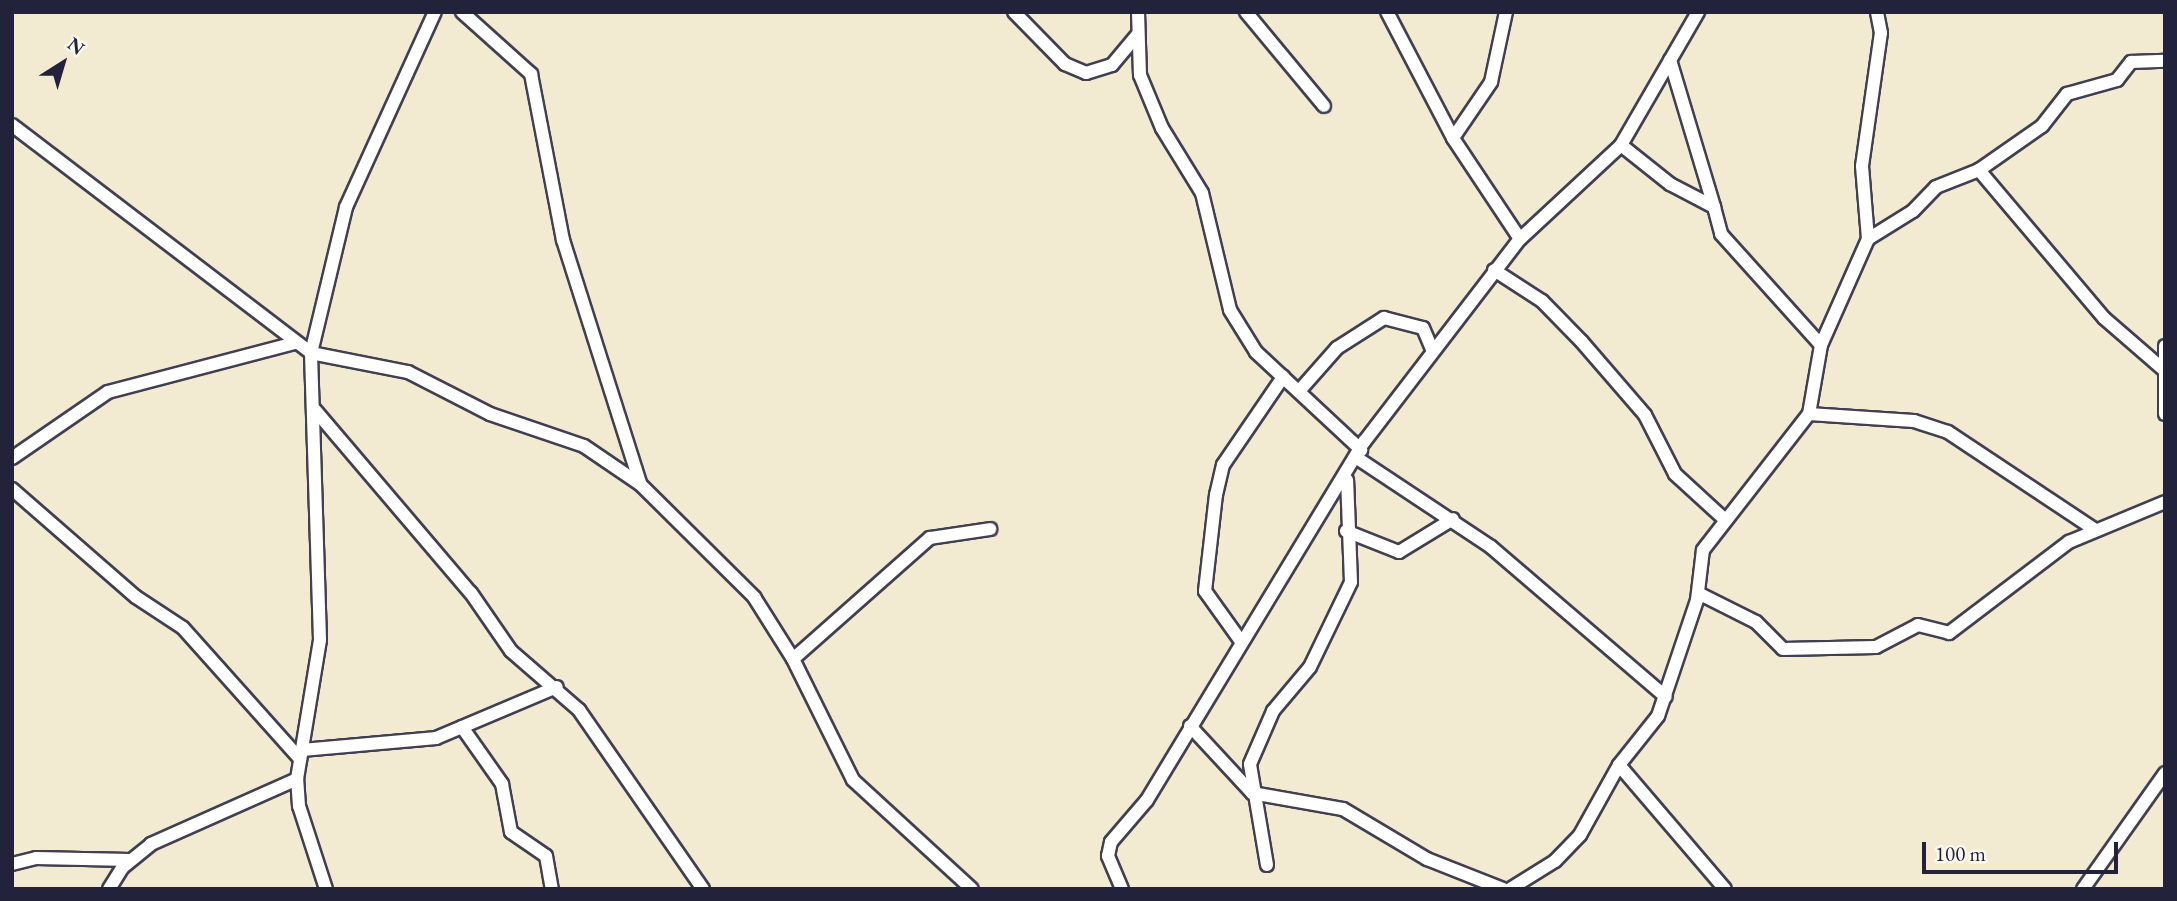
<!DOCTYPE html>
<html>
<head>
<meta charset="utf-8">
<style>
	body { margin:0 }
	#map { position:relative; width:2177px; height:901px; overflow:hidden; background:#f3ead2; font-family:"EB Garamond",serif }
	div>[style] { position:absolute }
	.roads { filter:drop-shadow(2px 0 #414052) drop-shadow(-2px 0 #414052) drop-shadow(0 2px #414052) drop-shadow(0 -2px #414052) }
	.street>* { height:12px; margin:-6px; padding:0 6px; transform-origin:6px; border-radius:6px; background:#fff }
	span { translate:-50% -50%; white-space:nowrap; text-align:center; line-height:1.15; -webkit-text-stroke:6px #fbf7ec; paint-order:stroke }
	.frame { position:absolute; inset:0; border:14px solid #22223b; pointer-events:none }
	.north { position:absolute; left:28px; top:28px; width:70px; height:70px; -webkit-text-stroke:5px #fbf7ec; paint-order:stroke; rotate:37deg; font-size:19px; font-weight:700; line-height:28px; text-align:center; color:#22223b }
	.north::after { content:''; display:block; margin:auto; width:24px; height:32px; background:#22223b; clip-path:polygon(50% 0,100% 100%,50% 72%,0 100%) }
	.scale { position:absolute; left:1922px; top:842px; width:196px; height:32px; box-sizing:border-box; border:4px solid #22223b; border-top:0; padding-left:9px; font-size:21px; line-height:24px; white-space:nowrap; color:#22223b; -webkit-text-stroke:5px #fbf7ec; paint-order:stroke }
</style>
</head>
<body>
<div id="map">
	<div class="roads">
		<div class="street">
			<i style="left:462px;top:12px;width:93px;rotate:41.9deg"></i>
			<i style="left:531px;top:74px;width:169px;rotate:79.1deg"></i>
			<i style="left:563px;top:240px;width:255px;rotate:72.4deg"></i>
			<i style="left:1014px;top:12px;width:73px;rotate:45.6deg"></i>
			<i style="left:1065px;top:64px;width:23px;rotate:23deg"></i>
			<i style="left:1086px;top:73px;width:27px;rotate:-17deg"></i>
			<i style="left:1112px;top:65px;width:39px;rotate:-50deg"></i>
			<i style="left:1138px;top:12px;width:63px;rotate:88.2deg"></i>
			<i style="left:1140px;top:75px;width:57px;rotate:67.5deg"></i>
			<i style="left:1162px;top:128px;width:76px;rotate:58.4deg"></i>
			<i style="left:1202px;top:193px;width:120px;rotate:76.5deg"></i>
			<i style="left:1230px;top:310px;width:49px;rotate:58.2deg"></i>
			<i style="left:1256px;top:352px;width:144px;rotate:43deg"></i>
			<i style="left:1246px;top:12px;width:122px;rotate:50.3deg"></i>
			<i style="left:1670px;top:60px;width:153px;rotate:73.3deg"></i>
			<i style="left:12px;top:125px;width:376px;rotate:37.3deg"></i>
			<i style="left:311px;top:353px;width:99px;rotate:11.1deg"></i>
			<i style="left:408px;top:372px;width:92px;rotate:27.1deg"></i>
			<i style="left:490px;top:414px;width:99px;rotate:18.8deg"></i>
			<i style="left:584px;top:446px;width:68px;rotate:34.2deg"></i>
			<i style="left:640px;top:484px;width:161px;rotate:44.7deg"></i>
			<i style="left:754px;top:597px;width:73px;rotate:57.8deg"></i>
			<i style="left:793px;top:659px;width:135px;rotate:63.6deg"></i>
			<i style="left:853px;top:780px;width:161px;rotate:42.5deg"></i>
			<i style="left:1453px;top:138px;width:68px;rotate:-55.8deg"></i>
			<i style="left:1491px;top:82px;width:72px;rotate:-77.9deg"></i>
			<i style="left:1621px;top:145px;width:63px;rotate:38.5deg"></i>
			<i style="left:1670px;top:184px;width:50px;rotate:27.6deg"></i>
			<i style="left:1714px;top:207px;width:28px;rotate:75deg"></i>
			<i style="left:1721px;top:234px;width:149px;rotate:48deg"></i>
			<i style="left:1520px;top:239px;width:138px;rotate:-42.9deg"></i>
			<i style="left:1621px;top:145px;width:154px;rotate:-59.9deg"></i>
			<i style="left:1868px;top:239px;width:73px;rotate:-94.7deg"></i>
			<i style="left:1862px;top:166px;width:134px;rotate:-81.9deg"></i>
			<i style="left:1881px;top:33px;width:21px;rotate:-101deg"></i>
			<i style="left:1494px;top:270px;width:57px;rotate:32.9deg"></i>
			<i style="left:1542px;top:301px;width:57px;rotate:45.7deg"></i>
			<i style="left:1582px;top:342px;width:96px;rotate:49.2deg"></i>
			<i style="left:1645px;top:415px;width:66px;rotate:63deg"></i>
			<i style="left:1675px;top:474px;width:65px;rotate:42.5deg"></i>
			<i style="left:2165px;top:346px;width:68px;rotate:90deg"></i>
			<i style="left:2164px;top:370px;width:79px;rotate:-139.1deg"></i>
			<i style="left:2104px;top:318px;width:194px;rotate:-130.2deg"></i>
			<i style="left:1979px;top:170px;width:77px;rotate:-34.9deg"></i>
			<i style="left:2042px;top:126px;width:41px;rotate:-52deg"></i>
			<i style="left:2067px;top:94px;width:52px;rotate:-15.6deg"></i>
			<i style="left:2117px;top:80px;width:23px;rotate:-52deg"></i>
			<i style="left:2131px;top:62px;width:34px;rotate:-2deg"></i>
			<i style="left:1300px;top:390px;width:56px;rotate:-48.6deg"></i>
			<i style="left:1337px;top:348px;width:56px;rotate:-32.6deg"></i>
			<i style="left:1384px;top:318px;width:40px;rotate:14.4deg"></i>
			<i style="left:1423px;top:328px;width:23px;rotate:67deg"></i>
			<i style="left:315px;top:410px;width:240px;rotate:49.6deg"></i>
			<i style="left:471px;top:593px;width:70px;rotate:55.4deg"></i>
			<i style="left:511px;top:651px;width:90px;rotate:40.9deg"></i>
			<i style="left:579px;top:710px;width:218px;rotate:55.3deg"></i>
			<i style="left:1809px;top:414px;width:70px;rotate:-80.1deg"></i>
			<i style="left:1821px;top:345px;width:116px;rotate:-66.1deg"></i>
			<i style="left:1868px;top:239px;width:53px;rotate:-31.9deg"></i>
			<i style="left:1913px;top:211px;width:33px;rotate:-46deg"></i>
			<i style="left:1936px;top:187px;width:46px;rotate:-21.6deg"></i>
			<i style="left:12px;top:458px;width:116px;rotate:-34.5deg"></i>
			<i style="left:108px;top:392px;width:193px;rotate:-14.7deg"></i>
			<i style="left:1357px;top:458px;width:161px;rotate:33.6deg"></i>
			<i style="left:1491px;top:547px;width:230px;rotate:40.6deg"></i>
			<i style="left:12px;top:489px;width:164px;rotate:41.1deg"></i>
			<i style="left:136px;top:597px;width:56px;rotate:33.4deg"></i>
			<i style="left:183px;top:628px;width:176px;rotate:48.2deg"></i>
			<i style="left:1346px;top:531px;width:57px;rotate:21.6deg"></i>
			<i style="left:1399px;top:552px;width:63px;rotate:-31.4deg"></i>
			<i style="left:1698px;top:593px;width:65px;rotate:26.6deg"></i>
			<i style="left:1756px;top:622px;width:38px;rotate:45deg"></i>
			<i style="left:1783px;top:649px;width:93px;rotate:-1.2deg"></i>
			<i style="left:1876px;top:647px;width:47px;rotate:-27.6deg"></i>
			<i style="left:1918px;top:625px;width:32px;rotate:14deg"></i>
			<i style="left:1949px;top:633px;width:151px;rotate:-37.2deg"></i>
			<i style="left:2069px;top:542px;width:104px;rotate:-22.6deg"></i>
			<i style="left:1240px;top:640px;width:60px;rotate:-125.5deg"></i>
			<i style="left:1205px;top:591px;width:97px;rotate:-83.5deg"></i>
			<i style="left:1216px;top:495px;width:31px;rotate:-77deg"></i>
			<i style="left:1223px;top:465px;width:107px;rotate:-55.7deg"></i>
			<i style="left:793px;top:659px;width:183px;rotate:-41.5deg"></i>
			<i style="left:930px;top:538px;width:61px;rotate:-8.5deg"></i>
			<i style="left:1190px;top:726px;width:91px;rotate:47.2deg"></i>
			<i style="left:1252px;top:793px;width:92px;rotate:10deg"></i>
			<i style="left:1343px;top:809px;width:98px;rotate:30.8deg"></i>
			<i style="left:1427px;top:859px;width:82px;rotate:21.5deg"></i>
			<i style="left:462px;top:727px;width:70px;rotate:54.9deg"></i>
			<i style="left:502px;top:784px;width:49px;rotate:79.4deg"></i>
			<i style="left:511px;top:832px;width:42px;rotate:34.4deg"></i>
			<i style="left:546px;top:856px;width:34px;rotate:80deg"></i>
			<i style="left:302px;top:750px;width:135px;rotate:-5.1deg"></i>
			<i style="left:436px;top:738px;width:131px;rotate:-22.9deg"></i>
			<i style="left:1619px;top:765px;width:163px;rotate:49.5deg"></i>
			<i style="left:12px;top:864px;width:25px;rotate:-14deg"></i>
			<i style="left:36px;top:858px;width:94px;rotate:1.2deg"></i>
			<i style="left:1267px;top:865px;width:102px;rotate:-99.6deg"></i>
			<i style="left:1250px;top:764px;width:58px;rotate:-66.5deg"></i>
			<i style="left:1273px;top:711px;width:57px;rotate:-49.9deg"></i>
			<i style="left:1310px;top:667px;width:94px;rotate:-64.2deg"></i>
			<i style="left:1351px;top:582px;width:102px;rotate:-92.2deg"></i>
			<i style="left:109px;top:889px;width:26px;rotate:-58deg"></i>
			<i style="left:123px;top:867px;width:36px;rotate:-39deg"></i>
			<i style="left:151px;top:844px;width:160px;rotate:-24deg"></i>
			<i style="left:326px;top:889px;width:87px;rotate:-108deg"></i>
			<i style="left:299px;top:806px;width:27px;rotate:-94deg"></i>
			<i style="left:297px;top:779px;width:141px;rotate:-80.6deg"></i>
			<i style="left:320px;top:640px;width:287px;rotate:-91.8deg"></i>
			<i style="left:311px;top:353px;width:150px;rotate:-76.5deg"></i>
			<i style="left:346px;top:207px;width:214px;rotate:-65.5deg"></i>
			<i style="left:1122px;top:889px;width:36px;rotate:-113deg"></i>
			<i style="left:1108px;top:856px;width:14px;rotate:-78deg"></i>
			<i style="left:1111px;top:842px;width:55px;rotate:-49.4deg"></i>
			<i style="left:1147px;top:800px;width:419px;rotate:-58.8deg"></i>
			<i style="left:1364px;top:442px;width:256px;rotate:-52.5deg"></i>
			<i style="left:1520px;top:239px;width:121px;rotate:-123.6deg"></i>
			<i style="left:1453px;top:138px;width:142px;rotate:-117.6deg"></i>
			<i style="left:1510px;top:889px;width:53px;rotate:-31.9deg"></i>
			<i style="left:1555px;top:861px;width:36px;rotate:-46deg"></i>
			<i style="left:1580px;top:835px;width:80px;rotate:-60.9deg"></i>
			<i style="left:1619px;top:765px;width:63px;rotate:-51.5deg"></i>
			<i style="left:1658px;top:716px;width:122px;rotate:-71.4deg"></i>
			<i style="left:1697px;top:600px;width:50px;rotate:-83.2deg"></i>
			<i style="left:1703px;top:550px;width:172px;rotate:-52.1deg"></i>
			<i style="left:1809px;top:414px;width:105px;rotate:3.8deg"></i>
			<i style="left:1914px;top:421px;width:36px;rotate:18deg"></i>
			<i style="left:1948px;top:432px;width:175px;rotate:33.6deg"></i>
			<i style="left:2083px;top:889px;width:142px;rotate:-54.7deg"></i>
		</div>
	</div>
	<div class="frame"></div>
	<div class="north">N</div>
	<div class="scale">100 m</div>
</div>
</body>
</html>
